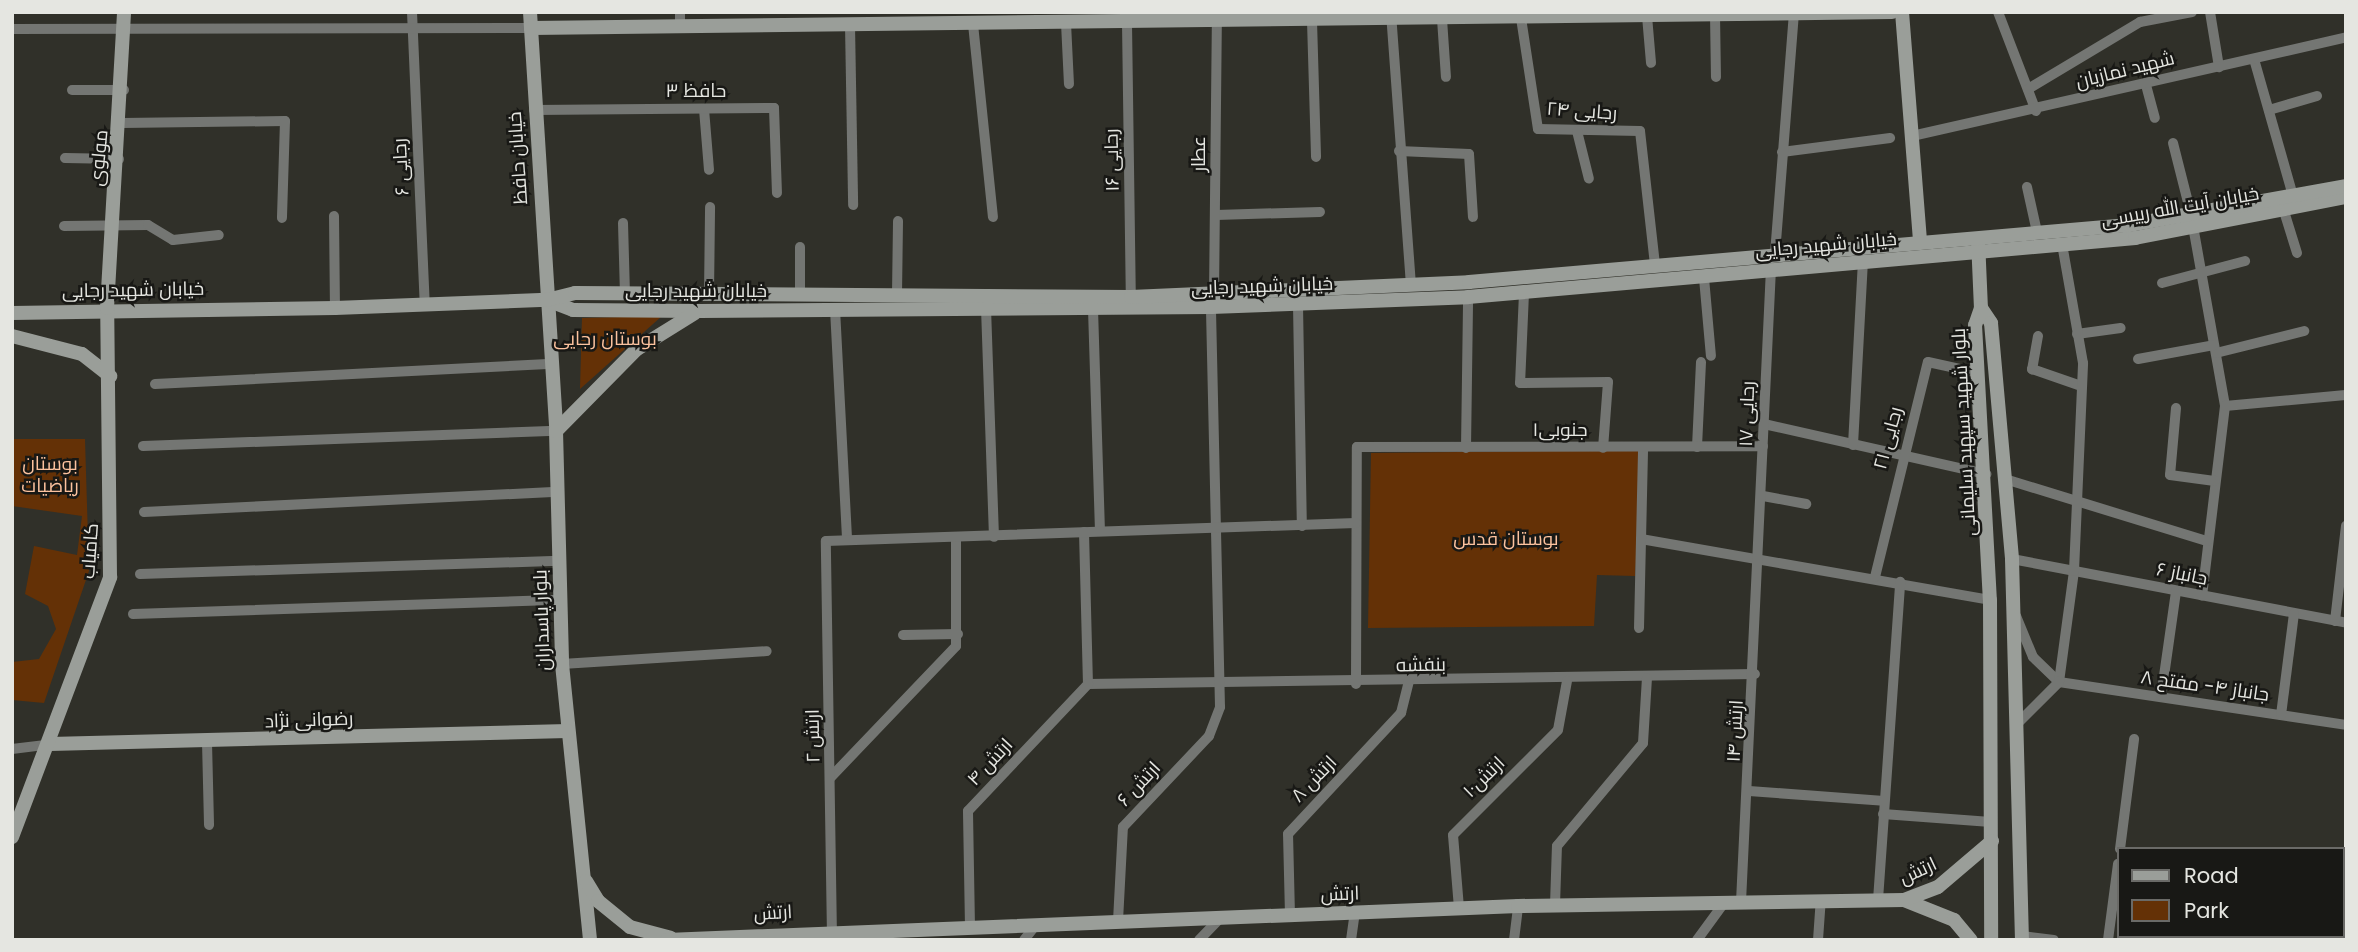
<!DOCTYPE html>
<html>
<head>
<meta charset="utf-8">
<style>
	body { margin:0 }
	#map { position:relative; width:2358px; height:952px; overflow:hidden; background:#303029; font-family:Poppins,Cairo,sans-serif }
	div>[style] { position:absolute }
	.green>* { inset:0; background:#643106 }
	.street>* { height:10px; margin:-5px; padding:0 5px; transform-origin:5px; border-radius:5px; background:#747673 }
	.secondary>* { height:14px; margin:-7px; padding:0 7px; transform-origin:7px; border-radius:7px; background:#9a9e99 }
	span { translate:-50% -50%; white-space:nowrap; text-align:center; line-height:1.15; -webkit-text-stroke:5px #181815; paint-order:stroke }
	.street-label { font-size:19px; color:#e5e6e1 }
	.park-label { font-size:19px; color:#fcc29e }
	.frame { position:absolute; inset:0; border:14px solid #e5e6e1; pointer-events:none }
	.legend { position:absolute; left:2117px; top:847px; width:228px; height:91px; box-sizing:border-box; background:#181815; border:2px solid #6a6a67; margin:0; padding:9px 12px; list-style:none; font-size:21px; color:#e5e6e1 }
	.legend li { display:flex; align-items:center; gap:14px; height:35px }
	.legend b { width:35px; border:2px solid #6a6a67 }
</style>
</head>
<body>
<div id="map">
	<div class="green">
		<i style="clip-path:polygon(662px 316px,580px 389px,582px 318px)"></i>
		<i style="clip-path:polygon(14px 439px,85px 439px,89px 571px,44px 703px,12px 700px,12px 662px,39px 659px,56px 629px,48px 606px,25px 594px,34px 546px,77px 555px,82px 516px,12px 506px)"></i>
		<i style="clip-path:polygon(1644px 450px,1635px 576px,1597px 575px,1594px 626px,1368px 628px,1371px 453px)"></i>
	</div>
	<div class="street">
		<i style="left:412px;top:12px;width:293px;rotate:87.5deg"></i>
		<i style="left:680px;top:12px;width:14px;rotate:90deg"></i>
		<i style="left:1998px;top:12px;width:106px;rotate:69deg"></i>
		<i style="left:2210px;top:12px;width:56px;rotate:80.7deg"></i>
		<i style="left:1391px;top:13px;width:272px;rotate:85.8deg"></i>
		<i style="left:1715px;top:15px;width:62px;rotate:89.1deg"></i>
		<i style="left:1647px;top:16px;width:47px;rotate:85.1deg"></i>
		<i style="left:1521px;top:18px;width:112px;rotate:81.3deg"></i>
		<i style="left:1538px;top:129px;width:102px;rotate:1.1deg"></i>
		<i style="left:1640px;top:131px;width:135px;rotate:83.6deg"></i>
		<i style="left:1442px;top:19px;width:58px;rotate:86.1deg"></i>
		<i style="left:1312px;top:21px;width:136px;rotate:88.3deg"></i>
		<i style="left:1066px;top:23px;width:61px;rotate:87.2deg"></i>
		<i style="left:1127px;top:23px;width:274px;rotate:89.2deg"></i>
		<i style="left:973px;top:24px;width:194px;rotate:84.1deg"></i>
		<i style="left:850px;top:25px;width:180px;rotate:89deg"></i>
		<i style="left:12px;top:29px;width:519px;rotate:-0.11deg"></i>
		<i style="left:2254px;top:59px;width:142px;rotate:74.1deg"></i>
		<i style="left:2146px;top:85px;width:34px;rotate:75deg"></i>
		<i style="left:2028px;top:89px;width:131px;rotate:-30.9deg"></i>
		<i style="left:2140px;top:22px;width:53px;rotate:-10.9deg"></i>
		<i style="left:72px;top:90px;width:52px"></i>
		<i style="left:704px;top:109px;width:61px;rotate:85.3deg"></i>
		<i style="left:534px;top:110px;width:240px;rotate:-0.5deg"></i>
		<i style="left:774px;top:108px;width:85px;rotate:88deg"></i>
		<i style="left:2269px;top:110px;width:50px;rotate:-16.3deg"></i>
		<i style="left:122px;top:123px;width:163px;rotate:-0.7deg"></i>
		<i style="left:285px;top:121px;width:97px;rotate:91.8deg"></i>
		<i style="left:1577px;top:131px;width:49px;rotate:76deg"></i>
		<i style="left:1912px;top:136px;width:445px;rotate:-12.8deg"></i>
		<i style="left:2173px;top:143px;width:73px;rotate:75.8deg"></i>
		<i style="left:1399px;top:151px;width:70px;rotate:2.5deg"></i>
		<i style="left:1469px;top:154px;width:63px;rotate:86.4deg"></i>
		<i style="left:1782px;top:152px;width:109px;rotate:-7.4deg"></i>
		<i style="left:65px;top:158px;width:54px;rotate:1.1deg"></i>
		<i style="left:2027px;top:187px;width:46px;rotate:77.5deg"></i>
		<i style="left:2283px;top:208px;width:47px;rotate:72.7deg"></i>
		<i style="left:1216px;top:215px;width:104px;rotate:-1.7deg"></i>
		<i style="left:334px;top:216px;width:92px;rotate:89.4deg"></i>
		<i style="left:623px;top:223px;width:70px;rotate:88.4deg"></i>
		<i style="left:64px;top:226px;width:84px;rotate:-0.7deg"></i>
		<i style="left:148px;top:225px;width:29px;rotate:31deg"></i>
		<i style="left:173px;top:240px;width:46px;rotate:-6.2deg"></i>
		<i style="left:2193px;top:226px;width:183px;rotate:79.9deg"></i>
		<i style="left:2225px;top:406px;width:191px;rotate:96.9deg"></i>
		<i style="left:1775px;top:254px;width:241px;rotate:-85.5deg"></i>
		<i style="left:1704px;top:278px;width:78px;rotate:84.9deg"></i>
		<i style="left:2162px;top:283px;width:86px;rotate:-14.8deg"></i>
		<i style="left:1524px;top:293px;width:90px;rotate:92.5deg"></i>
		<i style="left:1520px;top:383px;width:88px;rotate:-0.7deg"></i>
		<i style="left:1608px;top:382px;width:66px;rotate:94.3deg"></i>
		<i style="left:709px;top:294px;width:87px;rotate:-89.3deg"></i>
		<i style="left:800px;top:294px;width:47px;rotate:-90deg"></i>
		<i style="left:897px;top:294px;width:73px;rotate:-89.2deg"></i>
		<i style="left:1214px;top:295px;width:283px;rotate:-89.4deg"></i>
		<i style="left:1298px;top:305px;width:221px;rotate:89deg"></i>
		<i style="left:986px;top:308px;width:229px;rotate:88deg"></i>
		<i style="left:835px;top:309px;width:231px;rotate:87deg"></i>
		<i style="left:1093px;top:309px;width:222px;rotate:88.2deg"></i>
		<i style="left:2077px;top:334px;width:44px;rotate:-7.8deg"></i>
		<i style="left:2038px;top:336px;width:34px;rotate:100deg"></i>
		<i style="left:2032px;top:369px;width:52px;rotate:19.1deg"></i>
		<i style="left:2216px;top:353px;width:91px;rotate:-14deg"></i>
		<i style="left:2138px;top:359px;width:77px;rotate:-10.4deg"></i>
		<i style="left:155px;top:384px;width:398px;rotate:-2.9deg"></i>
		<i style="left:2225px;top:406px;width:121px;rotate:-5.2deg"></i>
		<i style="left:2176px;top:408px;width:67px;rotate:95.1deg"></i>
		<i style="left:2170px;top:475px;width:45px;rotate:7.6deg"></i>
		<i style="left:1764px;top:424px;width:228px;rotate:12.7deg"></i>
		<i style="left:1853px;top:445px;width:183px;rotate:-86.9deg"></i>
		<i style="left:143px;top:446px;width:413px;rotate:-2.1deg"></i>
		<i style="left:1697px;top:447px;width:85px;rotate:-87.3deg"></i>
		<i style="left:1466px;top:448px;width:151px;rotate:-89.2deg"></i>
		<i style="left:2005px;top:479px;width:211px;rotate:17.1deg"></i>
		<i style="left:1763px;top:496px;width:44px;rotate:10.5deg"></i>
		<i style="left:144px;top:512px;width:414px;rotate:-2.8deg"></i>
		<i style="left:1084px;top:532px;width:152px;rotate:88.5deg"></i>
		<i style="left:1641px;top:539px;width:354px;rotate:9.9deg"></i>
		<i style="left:2012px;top:559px;width:340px;rotate:10.8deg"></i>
		<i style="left:140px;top:574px;width:419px;rotate:-1.8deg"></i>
		<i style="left:1875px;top:577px;width:221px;rotate:-76.2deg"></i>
		<i style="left:1928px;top:362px;width:51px;rotate:12.4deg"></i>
		<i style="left:133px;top:614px;width:427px;rotate:-1.9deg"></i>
		<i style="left:2016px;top:616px;width:44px;rotate:67.5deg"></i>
		<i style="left:2033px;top:657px;width:36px;rotate:44deg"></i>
		<i style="left:2059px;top:682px;width:290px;rotate:8.5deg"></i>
		<i style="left:2335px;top:621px;width:96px;rotate:-83.4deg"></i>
		<i style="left:1639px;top:628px;width:181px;rotate:-88.7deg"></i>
		<i style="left:903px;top:635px;width:55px;rotate:-1deg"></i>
		<i style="left:562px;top:664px;width:205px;rotate:-3.6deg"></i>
		<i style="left:2059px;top:682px;width:112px;rotate:-82.3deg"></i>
		<i style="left:2074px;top:571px;width:208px;rotate:-87.5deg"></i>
		<i style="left:2083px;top:363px;width:121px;rotate:-100deg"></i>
		<i style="left:1088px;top:684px;width:667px;rotate:-0.86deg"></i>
		<i style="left:1356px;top:684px;width:237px;rotate:-89.8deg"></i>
		<i style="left:1357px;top:447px;width:406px;rotate:-0.1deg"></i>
		<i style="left:2161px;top:697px;width:107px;rotate:-81.9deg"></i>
		<i style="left:2281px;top:715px;width:102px;rotate:-82.7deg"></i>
		<i style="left:2016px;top:725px;width:61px;rotate:-45deg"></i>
		<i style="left:207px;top:742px;width:83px;rotate:88.6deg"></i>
		<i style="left:12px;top:749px;width:38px;rotate:-7deg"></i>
		<i style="left:831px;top:777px;width:181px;rotate:-46.3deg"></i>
		<i style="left:956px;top:646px;width:108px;rotate:-90deg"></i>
		<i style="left:1749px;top:791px;width:135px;rotate:4.2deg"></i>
		<i style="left:1883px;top:814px;width:108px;rotate:4.2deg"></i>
		<i style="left:2120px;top:849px;width:111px;rotate:-82.7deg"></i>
		<i style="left:1878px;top:900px;width:319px;rotate:-86deg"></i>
		<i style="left:1741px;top:902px;width:635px;rotate:-87.29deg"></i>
		<i style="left:1555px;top:905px;width:59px;rotate:-88.1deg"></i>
		<i style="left:1557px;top:846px;width:134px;rotate:-50.1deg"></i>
		<i style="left:1643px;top:743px;width:65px;rotate:-86.5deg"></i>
		<i style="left:1459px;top:908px;width:73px;rotate:-94.7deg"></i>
		<i style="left:1453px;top:835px;width:148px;rotate:-45deg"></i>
		<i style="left:1558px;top:730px;width:50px;rotate:-79.6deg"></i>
		<i style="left:1290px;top:915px;width:81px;rotate:-91.4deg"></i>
		<i style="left:1288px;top:834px;width:166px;rotate:-47deg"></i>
		<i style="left:1401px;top:713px;width:32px;rotate:-76deg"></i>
		<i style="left:1118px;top:921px;width:94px;rotate:-87deg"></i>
		<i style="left:1123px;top:827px;width:125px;rotate:-46.6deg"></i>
		<i style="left:1209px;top:736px;width:31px;rotate:-69deg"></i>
		<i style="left:1220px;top:707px;width:400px;rotate:-91.3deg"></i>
		<i style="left:970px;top:927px;width:116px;rotate:-91deg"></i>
		<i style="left:968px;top:811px;width:175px;rotate:-46.6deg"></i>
		<i style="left:2022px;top:936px;width:32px;rotate:7deg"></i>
		<i style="left:832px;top:937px;width:396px;rotate:-90.9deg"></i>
		<i style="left:826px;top:541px;width:530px;rotate:-1.95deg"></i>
		<i style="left:1024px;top:940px;width:18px;rotate:-52deg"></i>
		<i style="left:1199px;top:940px;width:30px;rotate:-46deg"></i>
		<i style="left:1351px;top:940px;width:28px;rotate:-82deg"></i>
		<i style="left:1514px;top:940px;width:34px;rotate:-83deg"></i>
		<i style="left:1697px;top:940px;width:46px;rotate:-53.9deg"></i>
		<i style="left:1818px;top:940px;width:39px;rotate:-86deg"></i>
		<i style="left:2108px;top:940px;width:77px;rotate:-82.5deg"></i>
	</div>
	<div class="secondary">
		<i style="left:530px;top:12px;width:420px;rotate:86.4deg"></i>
		<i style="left:556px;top:431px;width:233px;rotate:88.5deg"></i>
		<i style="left:562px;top:664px;width:277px;rotate:84.2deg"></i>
		<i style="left:1902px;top:12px;width:231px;rotate:85.5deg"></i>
		<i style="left:531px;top:28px;width:1361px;rotate:-0.67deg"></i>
		<i style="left:1978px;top:240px;width:68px;rotate:87.5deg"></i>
		<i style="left:1981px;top:308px;width:18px;rotate:109deg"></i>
		<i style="left:1975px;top:325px;width:275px;rotate:86.9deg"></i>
		<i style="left:1990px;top:600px;width:340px;rotate:89.8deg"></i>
		<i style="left:547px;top:300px;width:28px;rotate:21deg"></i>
		<i style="left:573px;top:310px;width:127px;rotate:0.5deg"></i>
		<i style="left:700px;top:311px;width:511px;rotate:-0.45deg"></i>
		<i style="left:1211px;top:307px;width:257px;rotate:-2.2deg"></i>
		<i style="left:1468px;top:297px;width:670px;rotate:-5.05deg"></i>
		<i style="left:2135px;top:238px;width:215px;rotate:-11deg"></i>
		<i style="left:1981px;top:308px;width:18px;rotate:56deg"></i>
		<i style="left:1991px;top:323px;width:237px;rotate:84.9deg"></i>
		<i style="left:2012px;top:559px;width:381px;rotate:88.5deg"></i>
		<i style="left:12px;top:313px;width:323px;rotate:-0.9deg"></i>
		<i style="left:335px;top:308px;width:212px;rotate:-2.2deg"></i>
		<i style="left:547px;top:300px;width:29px;rotate:-14deg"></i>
		<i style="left:575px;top:293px;width:556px;rotate:0.41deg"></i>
		<i style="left:1131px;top:297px;width:338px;rotate:-2.5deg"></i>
		<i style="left:1469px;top:282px;width:662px;rotate:-4.94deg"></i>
		<i style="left:2129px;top:225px;width:220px;rotate:-10.2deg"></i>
		<i style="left:12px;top:336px;width:72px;rotate:14.4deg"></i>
		<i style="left:82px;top:354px;width:36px;rotate:38deg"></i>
		<i style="left:556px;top:431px;width:115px;rotate:-45.4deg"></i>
		<i style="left:637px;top:349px;width:68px;rotate:-31.8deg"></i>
		<i style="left:50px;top:744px;width:518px;rotate:-1.44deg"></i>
		<i style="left:12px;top:837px;width:278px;rotate:-69.3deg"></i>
		<i style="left:110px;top:577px;width:269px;rotate:-90.6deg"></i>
		<i style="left:107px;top:308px;width:296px;rotate:-86.7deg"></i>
		<i style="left:586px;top:881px;width:23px;rotate:59deg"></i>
		<i style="left:598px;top:901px;width:41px;rotate:39.1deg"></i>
		<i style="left:630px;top:927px;width:42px;rotate:15deg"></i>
		<i style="left:1904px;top:900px;width:54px;rotate:21.8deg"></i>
		<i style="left:1954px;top:920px;width:26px;rotate:50deg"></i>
		<i style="left:667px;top:940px;width:852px;rotate:-2.29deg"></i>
		<i style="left:1518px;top:906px;width:386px;rotate:-0.9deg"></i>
		<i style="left:1904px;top:900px;width:36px;rotate:-21deg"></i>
		<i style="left:1938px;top:887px;width:71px;rotate:-40.4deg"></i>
	</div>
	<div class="street-label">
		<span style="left:2125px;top:70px;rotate:-14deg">شهید نمازیان</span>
		<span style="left:696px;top:91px">حافظ ۳</span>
		<span style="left:1582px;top:111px;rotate:4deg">رجایی ۲۴</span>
		<span style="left:1199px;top:154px;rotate:-90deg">عطار</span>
		<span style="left:99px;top:158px;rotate:-85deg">مولوی</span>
		<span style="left:518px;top:158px;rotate:-94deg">خیابان حافظ</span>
		<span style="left:1112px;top:160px;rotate:-91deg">رجایی ۱۶</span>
		<span style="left:401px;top:167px;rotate:-93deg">رجایی ۶</span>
		<span style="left:2180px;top:207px;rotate:-10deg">خیابان آیت الله رییسی</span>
		<span style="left:1826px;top:245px;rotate:-5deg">خیابان شهید رجایی</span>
		<span style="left:1262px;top:286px;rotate:-2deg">خیابان شهید رجایی</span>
		<span style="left:133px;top:290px;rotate:-1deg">خیابان شهید رجایی</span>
		<span style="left:696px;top:291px">خیابان شهید رجایی</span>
		<span style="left:1747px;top:414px;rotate:-88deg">رجایی ۱۷</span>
		<span style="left:1560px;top:430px">جنوبی۱</span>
		<span style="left:1964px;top:432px;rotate:-93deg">بلوار شهید سپهبد سلیمانی</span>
		<span style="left:1888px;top:438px;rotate:-75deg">رجایی ۲۱</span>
		<span style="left:90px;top:551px;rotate:-86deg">کامیاب</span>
		<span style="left:2182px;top:574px;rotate:11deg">جانباز ۶</span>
		<span style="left:542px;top:620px;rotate:-92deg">بلوار پاسداران</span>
		<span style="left:1421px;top:665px;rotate:-1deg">بنفشه</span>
		<span style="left:2205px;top:686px;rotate:8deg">جانباز ۴- مفتح ۸</span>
		<span style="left:309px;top:720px;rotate:-2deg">رضوانی نژاد</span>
		<span style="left:1735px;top:731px;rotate:-87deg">ارتش ۱۴</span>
		<span style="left:813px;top:736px;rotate:-91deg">ارتش ۲</span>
		<span style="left:990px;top:762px;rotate:-47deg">ارتش ۴</span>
		<span style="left:1484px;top:777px;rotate:-44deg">ارتش۱۰</span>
		<span style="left:1314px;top:779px;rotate:-46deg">ارتش ۸</span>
		<span style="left:1139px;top:784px;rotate:-47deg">ارتش ۶</span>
		<span style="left:1918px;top:871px;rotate:-25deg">ارتش</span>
		<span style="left:1340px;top:894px;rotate:-2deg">ارتش</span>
		<span style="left:773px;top:913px;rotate:-3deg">ارتش</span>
	</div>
	<div class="park-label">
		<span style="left:605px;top:339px">بوستان رجایی</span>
		<span style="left:50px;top:475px">بوستان<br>ریاضیات</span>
		<span style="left:1506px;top:539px">بوستان قدس</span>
	</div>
	<div class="frame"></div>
	<ul class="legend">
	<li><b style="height:9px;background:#9a9e99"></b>Road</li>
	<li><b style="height:19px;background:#643106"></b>Park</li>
	</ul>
</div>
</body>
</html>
